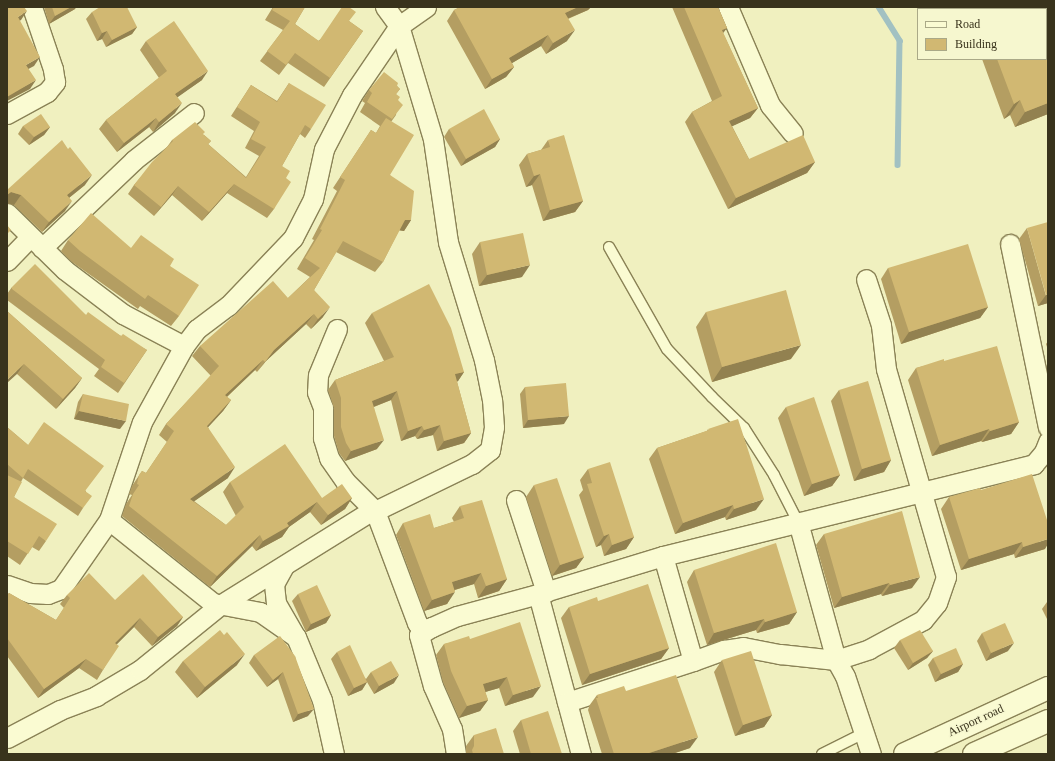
<!DOCTYPE html>
<html>
<head>
<meta charset="utf-8">
<style>
	body { margin:0 }
	#map { position:relative; width:1055px; height:761px; overflow:hidden; background:#f0f0bf; font-family:"Times New Roman",serif }
	div>[style] { position:absolute }
	.stream>* { height:5.5px; margin:-2.75px; padding:0 2.75px; transform-origin:2.75px; border-radius:2.75px; background:#a2c1c2 }
	.roads { filter:drop-shadow(1px 0 #8a8256) drop-shadow(-1px 0 #8a8256) drop-shadow(0 1px #8a8256) drop-shadow(0 -1px #8a8256) }
	.lane>* { height:10px; margin:-5px; padding:0 5px; transform-origin:5px; border-radius:5px; background:#fafbd2 }
	.street>* { height:19px; margin:-9.5px; padding:0 9.5px; transform-origin:9.5px; border-radius:9.5px; background:#fafbd2 }
	.secondary>* { height:22px; margin:-11px; padding:0 11px; transform-origin:11px; border-radius:11px; background:#fafbd2 }
	.wall>* { inset:0; background:#b49e62 }
	.shaded-wall>* { inset:0; background:#928150 }
	.building>* { inset:0; background:#d1b872 }
	span { translate:-50% -50%; white-space:nowrap; text-align:center; line-height:1.15; -webkit-text-stroke:3px #f6f7cf; paint-order:stroke }
	.street-label { font-size:12px; color:#39331c }
	.frame { position:absolute; inset:0; border:8px solid #39331c; pointer-events:none }
	.legend { position:absolute; left:917px; top:8px; width:130px; height:52px; box-sizing:border-box; background:#f6f7cf; border:1px solid #aaa987; margin:0; padding:5px 7px; list-style:none; font-size:12px; color:#39331c }
	.legend li { display:flex; align-items:center; gap:8px; height:20px }
	.legend b { width:20px; border:1px solid #aaa987 }
</style>
</head>
<body>
<div id="map">
	<div class="stream">
		<i style="left:879px;top:7px;width:40px;rotate:58deg"></i>
		<i style="left:900px;top:41px;width:124px;rotate:90.9deg"></i>
	</div>
	<div class="roads">
		<div class="lane">
			<i style="left:609px;top:247px;width:117px;rotate:60.4deg"></i>
			<i style="left:667px;top:349px;width:66px;rotate:46.8deg"></i>
			<i style="left:712px;top:397px;width:45px;rotate:44.1deg"></i>
			<i style="left:744px;top:428px;width:56px;rotate:57.4deg"></i>
			<i style="left:774px;top:475px;width:53px;rotate:62.9deg"></i>
			<i style="left:822px;top:754px;width:47px;rotate:-26.6deg"></i>
		</div>
		<div class="street">
			<i style="left:728px;top:7px;width:107px;rotate:66.8deg"></i>
			<i style="left:770px;top:105px;width:36px;rotate:51deg"></i>
			<i style="left:7px;top:114px;width:46px;rotate:-28.8deg"></i>
			<i style="left:47px;top:92px;width:13px;rotate:-51deg"></i>
			<i style="left:55px;top:82px;width:13px;rotate:-99deg"></i>
			<i style="left:53px;top:69px;width:65px;rotate:-108.7deg"></i>
			<i style="left:7px;top:213px;width:81px;rotate:44.5deg"></i>
			<i style="left:65px;top:270px;width:73px;rotate:37.2deg"></i>
			<i style="left:123px;top:314px;width:69px;rotate:27.7deg"></i>
			<i style="left:1010px;top:244px;width:187px;rotate:78.3deg"></i>
			<i style="left:42px;top:248px;width:127px;rotate:-43.7deg"></i>
			<i style="left:134px;top:160px;width:76px;rotate:-38.1deg"></i>
			<i style="left:7px;top:261px;width:33px;rotate:-46deg"></i>
			<i style="left:337px;top:329px;width:50px;rotate:112.4deg"></i>
			<i style="left:318px;top:375px;width:17px;rotate:93deg"></i>
			<i style="left:317px;top:392px;width:17px;rotate:69deg"></i>
			<i style="left:323px;top:408px;width:30px;rotate:90deg"></i>
			<i style="left:323px;top:438px;width:21px;rotate:73deg"></i>
			<i style="left:329px;top:458px;width:28px;rotate:55deg"></i>
			<i style="left:345px;top:481px;width:42px;rotate:45deg"></i>
			<i style="left:375px;top:511px;width:120px;rotate:69.4deg"></i>
			<i style="left:417px;top:623px;width:9px;rotate:49deg"></i>
			<i style="left:423px;top:630px;width:9px;rotate:-18deg"></i>
			<i style="left:516px;top:500px;width:97px;rotate:71.9deg"></i>
			<i style="left:109px;top:520px;width:133px;rotate:38.6deg"></i>
			<i style="left:213px;top:603px;width:48px;rotate:10.8deg"></i>
			<i style="left:260px;top:612px;width:44px;rotate:34.8deg"></i>
			<i style="left:798px;top:522px;width:143px;rotate:74.6deg"></i>
			<i style="left:836px;top:660px;width:18px;rotate:61deg"></i>
			<i style="left:845px;top:676px;width:82px;rotate:71.6deg"></i>
			<i style="left:663px;top:556px;width:109px;rotate:74.1deg"></i>
			<i style="left:693px;top:661px;width:33px;rotate:-20deg"></i>
			<i style="left:724px;top:650px;width:19px;rotate:-9deg"></i>
			<i style="left:743px;top:647px;width:38px;rotate:11deg"></i>
			<i style="left:780px;top:654px;width:56px;rotate:6.1deg"></i>
			<i style="left:836px;top:660px;width:35px;rotate:-18deg"></i>
			<i style="left:869px;top:649px;width:61px;rotate:-28.2deg"></i>
			<i style="left:923px;top:620px;width:22px;rotate:-51deg"></i>
			<i style="left:937px;top:603px;width:28px;rotate:-71deg"></i>
			<i style="left:946px;top:577px;width:216px;rotate:-106.1deg"></i>
			<i style="left:886px;top:369px;width:44px;rotate:-96.5deg"></i>
			<i style="left:881px;top:325px;width:48px;rotate:-108.1deg"></i>
			<i style="left:284px;top:566px;width:21px;rotate:119deg"></i>
			<i style="left:274px;top:584px;width:19px;rotate:84deg"></i>
			<i style="left:276px;top:603px;width:39px;rotate:60deg"></i>
			<i style="left:296px;top:637px;width:68px;rotate:67.6deg"></i>
			<i style="left:322px;top:700px;width:55px;rotate:77.5deg"></i>
			<i style="left:7px;top:585px;width:24px;rotate:19deg"></i>
			<i style="left:30px;top:593px;width:18px;rotate:3deg"></i>
			<i style="left:48px;top:594px;width:14px;rotate:-21deg"></i>
			<i style="left:61px;top:589px;width:84px;rotate:-55.2deg"></i>
			<i style="left:109px;top:520px;width:103px;rotate:-71.4deg"></i>
			<i style="left:142px;top:422px;width:87px;rotate:-61.1deg"></i>
			<i style="left:184px;top:346px;width:21px;rotate:-53deg"></i>
			<i style="left:197px;top:329px;width:39px;rotate:-37deg"></i>
			<i style="left:228px;top:306px;width:94px;rotate:-46.3deg"></i>
			<i style="left:293px;top:238px;width:44px;rotate:-62.9deg"></i>
			<i style="left:313px;top:199px;width:51px;rotate:-77.6deg"></i>
			<i style="left:324px;top:149px;width:61px;rotate:-62.6deg"></i>
			<i style="left:352px;top:95px;width:83px;rotate:-55.7deg"></i>
			<i style="left:399px;top:26px;width:33px;rotate:-35deg"></i>
			<i style="left:538px;top:594px;width:166px;rotate:75deg"></i>
			<i style="left:567px;top:702px;width:133px;rotate:-18deg"></i>
			<i style="left:7px;top:738px;width:60px;rotate:-27.8deg"></i>
			<i style="left:60px;top:710px;width:39px;rotate:-21deg"></i>
			<i style="left:96px;top:696px;width:51px;rotate:-30.6deg"></i>
			<i style="left:140px;top:670px;width:103px;rotate:-39.1deg"></i>
			<i style="left:220px;top:605px;width:178px;rotate:-31.9deg"></i>
			<i style="left:371px;top:511px;width:4px"></i>
			<i style="left:375px;top:511px;width:108px;rotate:-25.9deg"></i>
			<i style="left:472px;top:464px;width:23px;rotate:-38deg"></i>
			<i style="left:490px;top:450px;width:23px;rotate:-80deg"></i>
			<i style="left:494px;top:427px;width:27px;rotate:-94deg"></i>
			<i style="left:492px;top:400px;width:41px;rotate:-101.3deg"></i>
			<i style="left:484px;top:360px;width:123px;rotate:-107deg"></i>
			<i style="left:448px;top:242px;width:104px;rotate:-98.3deg"></i>
			<i style="left:433px;top:139px;width:118px;rotate:-106.7deg"></i>
			<i style="left:399px;top:26px;width:24px;rotate:-126deg"></i>
			<i style="left:456px;top:754px;width:25px;rotate:-99deg"></i>
			<i style="left:452px;top:729px;width:47px;rotate:-113.8deg"></i>
			<i style="left:433px;top:686px;width:53px;rotate:-105.4deg"></i>
			<i style="left:419px;top:635px;width:15px;rotate:-32deg"></i>
			<i style="left:432px;top:627px;width:27px;rotate:-24deg"></i>
			<i style="left:457px;top:616px;width:84px;rotate:-15.2deg"></i>
			<i style="left:538px;top:594px;width:131px;rotate:-16.9deg"></i>
			<i style="left:663px;top:556px;width:382px;rotate:-13.9deg"></i>
			<i style="left:1034px;top:464px;width:16px;rotate:-50deg"></i>
			<i style="left:1044px;top:452px;width:11px;rotate:-68deg"></i>
		</div>
		<div class="secondary">
			<i style="left:905px;top:754px;width:157px;rotate:-24.8deg"></i>
			<i style="left:974px;top:754px;width:81px;rotate:-24deg"></i>
		</div>
	</div>
	<div class="wall">
		<i style="clip-path:polygon(44px 7px,76px 7px,75px 9px,49px 24px)"></i>
		<i style="clip-path:polygon(273px 7px,305px 7px,295px 24px,318px 41px,349px 21px,363px 31px,324px 87px,288px 63px,279px 75px,260px 61px,283px 30px,265px 20px)"></i>
		<i style="clip-path:polygon(460px 7px,591px 7px,588px 10px,568px 19px,567px 41px,546px 54px,541px 46px,512px 63px,514px 67px,506px 77px,485px 89px,447px 21px,454px 10px)"></i>
		<i style="clip-path:polygon(672px 7px,718px 7px,727px 28px,723px 33px,758px 108px,750px 118px,732px 126px,749px 159px,815px 162px,807px 173px,728px 209px,685px 122px,692px 112px,712px 101px)"></i>
		<i style="clip-path:polygon(92px 12px,137px 27px,132px 34px,106px 47px,102px 39px,97px 41px,86px 19px)"></i>
		<i style="clip-path:polygon(146px 41px,202px 80px,177px 97px,175px 113px,153px 132px,149px 127px,117px 152px,99px 129px,106px 120px,159px 78px,140px 50px)"></i>
		<i style="clip-path:polygon(982px 59px,1046px 59px,1048px 114px,1015px 127px,1010px 115px,1004px 119px)"></i>
		<i style="clip-path:polygon(289px 83px,311px 129px,305px 138px,300px 134px,282px 166px,286px 178px,274px 209px,267px 218px,227px 193px,202px 221px,172px 195px,154px 216px,128px 194px,134px 185px,167px 147px,172px 140px,204px 135px,211px 141px,208px 144px,246px 177px,259px 156px,245px 148px,254px 131px,231px 116px,251px 85px,277px 101px)"></i>
		<i style="clip-path:polygon(397px 86px,400px 89px,396px 94px,398px 100px,396px 115px,391px 122px,390px 175px,411px 220px,404px 231px,399px 230px,383px 262px,375px 272px,336px 252px,314px 290px,323px 317px,311px 329px,306px 324px,266px 361px,257px 372px,255px 370px,227px 397px,231px 400px,223px 411px,208px 427px,228px 478px,194px 501px,226px 525px,236px 516px,223px 492px,230px 482px,322px 498px,352px 498px,345px 509px,321px 525px,310px 512px,289px 527px,282px 537px,256px 551px,252px 546px,210px 587px,122px 516px,126px 504px,132px 495px,129px 494px,132px 486px,142px 471px,146px 473px,167px 442px,159px 435px,166px 424px,211px 376px,192px 356px,200px 346px,288px 298px,310px 277px,297px 269px,314px 240px,312px 239px,337px 191px,333px 188px,371px 130px,376px 133px,380px 126px,360px 112px,365px 103px,362px 101px,369px 90px)"></i>
		<i style="clip-path:polygon(23px 126px,50px 127px,44px 135px,29px 145px,18px 134px)"></i>
		<i style="clip-path:polygon(449px 129px,500px 139px,495px 147px,461px 166px,444px 137px)"></i>
		<i style="clip-path:polygon(548px 140px,583px 201px,575px 212px,543px 221px,532px 185px,526px 187px,519px 165px,527px 154px,541px 150px)"></i>
		<i style="clip-path:polygon(85px 185px,69px 198px,65px 211px,42px 232px,14px 205px,7px 203px,7px 190px)"></i>
		<i style="clip-path:polygon(1027px 228px,1048px 303px,1038px 306px,1019px 239px)"></i>
		<i style="clip-path:polygon(68px 240px,131px 248px,170px 266px,179px 316px,171px 326px,140px 306px,138px 309px,72px 262px,61px 251px)"></i>
		<i style="clip-path:polygon(480px 242px,522px 277px,479px 286px,472px 254px)"></i>
		<i style="clip-path:polygon(888px 268px,988px 307px,980px 318px,901px 344px,881px 279px)"></i>
		<i style="clip-path:polygon(12px 287px,86px 315px,121px 336px,147px 350px,118px 393px,94px 376px,99px 369px,7px 300px,7px 294px)"></i>
		<i style="clip-path:polygon(7px 311px,82px 378px,75px 388px,56px 409px,17px 374px)"></i>
		<i style="clip-path:polygon(706px 312px,791px 359px,712px 382px,696px 327px)"></i>
		<i style="clip-path:polygon(372px 313px,464px 372px,458px 381px,457px 382px,471px 433px,464px 443px,437px 451px,433px 435px,417px 439px,415px 436px,401px 441px,391px 400px,374px 407px,377px 449px,345px 461px,339px 453px,334px 436px,334px 408px,328px 390px,335px 380px,384px 361px,365px 323px)"></i>
		<i style="clip-path:polygon(1048px 341px,1048px 350px,1046px 344px)"></i>
		<i style="clip-path:polygon(944px 361px,1019px 422px,1011px 434px,982px 442px,981px 441px,932px 456px,908px 380px,916px 368px)"></i>
		<i style="clip-path:polygon(525px 387px,564px 424px,523px 428px,520px 394px)"></i>
		<i style="clip-path:polygon(839px 390px,891px 460px,884px 472px,854px 481px,831px 401px)"></i>
		<i style="clip-path:polygon(83px 394px,120px 429px,74px 419px,78px 402px)"></i>
		<i style="clip-path:polygon(786px 407px,840px 475px,832px 486px,804px 496px,778px 418px)"></i>
		<i style="clip-path:polygon(7px 427px,28px 445px,86px 491px,83px 508px,78px 516px,23px 478px,21px 482px,14px 497px,46px 541px,39px 551px,32px 547px,20px 565px,7px 556px)"></i>
		<i style="clip-path:polygon(708px 429px,756px 510px,726px 520px,725px 517px,675px 534px,649px 459px,657px 448px,707px 431px)"></i>
		<i style="clip-path:polygon(588px 469px,634px 537px,626px 549px,604px 556px,601px 545px,596px 547px,579px 495px,583px 490px,580px 480px)"></i>
		<i style="clip-path:polygon(534px 485px,584px 557px,576px 568px,552px 576px,526px 497px)"></i>
		<i style="clip-path:polygon(981px 490px,1045px 549px,1015px 558px,1014px 554px,961px 570px,941px 509px,949px 497px)"></i>
		<i style="clip-path:polygon(460px 506px,507px 579px,499px 591px,478px 598px,474px 584px,455px 590px,447px 604px,424px 611px,396px 535px,403px 523px,434px 528px,454px 522px,452px 518px)"></i>
		<i style="clip-path:polygon(824px 534px,912px 588px,882px 596px,881px 594px,834px 608px,816px 545px)"></i>
		<i style="clip-path:polygon(694px 570px,797px 612px,789px 624px,757px 633px,756px 630px,707px 645px,687px 582px)"></i>
		<i style="clip-path:polygon(9px 593px,56px 620px,64px 608px,60px 604px,67px 595px,115px 600px,183px 617px,177px 626px,152px 646px,134px 627px,117px 644px,103px 670px,97px 680px,79px 668px,38px 698px,7px 656px,7px 595px)"></i>
		<i style="clip-path:polygon(298px 594px,331px 615px,326px 623px,306px 632px,292px 601px)"></i>
		<i style="clip-path:polygon(1048px 601px,1048px 621px,1042px 609px,1047px 602px)"></i>
		<i style="clip-path:polygon(569px 607px,669px 648px,661px 659px,582px 685px,561px 618px)"></i>
		<i style="clip-path:polygon(982px 633px,1008px 651px,986px 661px,977px 641px)"></i>
		<i style="clip-path:polygon(470px 639px,533px 697px,505px 706px,499px 688px,485px 692px,488px 700px,480px 711px,459px 718px,443px 682px,436px 655px,444px 644px)"></i>
		<i style="clip-path:polygon(900px 640px,933px 651px,927px 658px,908px 670px,894px 648px)"></i>
		<i style="clip-path:polygon(337px 652px,366px 679px,371px 672px,394px 683px,374px 694px,367px 682px,362px 690px,348px 696px,331px 659px)"></i>
		<i style="clip-path:polygon(254px 655px,295px 656px,308px 716px,293px 722px,278px 679px,267px 687px,249px 663px)"></i>
		<i style="clip-path:polygon(933px 658px,963px 664px,958px 672px,935px 682px,928px 665px)"></i>
		<i style="clip-path:polygon(722px 660px,772px 715px,764px 727px,735px 736px,714px 672px)"></i>
		<i style="clip-path:polygon(183px 661px,237px 665px,197px 698px,175px 672px)"></i>
		<i style="clip-path:polygon(626px 691px,690px 748px,672px 754px,602px 754px,588px 710px,589px 707px,589px 706px,597px 695px)"></i>
		<i style="clip-path:polygon(521px 720px,562px 754px,520px 754px,513px 731px)"></i>
		<i style="clip-path:polygon(474px 735px,504px 754px,466px 754px,466px 746px)"></i>
	</div>
	<div class="shaded-wall">
		<i style="clip-path:polygon(71px 7px,76px 7px,75px 9px,49px 24px,55px 16px)"></i>
		<i style="clip-path:polygon(578px 7px,591px 7px,588px 10px,557px 23px,565px 13px)"></i>
		<i style="clip-path:polygon(27px 11px,21px 20px,12px 26px,18px 17px)"></i>
		<i style="clip-path:polygon(137px 27px,132px 34px,106px 47px,112px 40px)"></i>
		<i style="clip-path:polygon(727px 28px,719px 38px,722px 30px)"></i>
		<i style="clip-path:polygon(575px 30px,567px 41px,546px 54px,553px 43px)"></i>
		<i style="clip-path:polygon(107px 31px,102px 39px,97px 41px,102px 33px)"></i>
		<i style="clip-path:polygon(548px 35px,541px 46px,502px 69px,509px 58px)"></i>
		<i style="clip-path:polygon(40px 57px,34px 66px,19px 74px,26px 65px)"></i>
		<i style="clip-path:polygon(514px 67px,506px 77px,485px 89px,492px 79px)"></i>
		<i style="clip-path:polygon(208px 71px,202px 80px,168px 104px,175px 94px)"></i>
		<i style="clip-path:polygon(36px 80px,30px 89px,7px 101px,7px 97px,8px 95px)"></i>
		<i style="clip-path:polygon(1020px 100px,1010px 115px,1004px 119px,1014px 104px)"></i>
		<i style="clip-path:polygon(182px 103px,175px 113px,153px 132px,159px 122px)"></i>
		<i style="clip-path:polygon(1048px 103px,1048px 114px,1015px 127px,1025px 112px)"></i>
		<i style="clip-path:polygon(758px 108px,750px 118px,722px 131px,729px 121px)"></i>
		<i style="clip-path:polygon(156px 118px,149px 127px,117px 152px,124px 143px)"></i>
		<i style="clip-path:polygon(50px 127px,44px 135px,29px 145px,34px 137px)"></i>
		<i style="clip-path:polygon(500px 139px,495px 147px,461px 166px,466px 159px)"></i>
		<i style="clip-path:polygon(815px 162px,807px 173px,728px 209px,736px 198px)"></i>
		<i style="clip-path:polygon(540px 174px,532px 185px,526px 187px,534px 176px)"></i>
		<i style="clip-path:polygon(92px 175px,85px 185px,60px 205px,67px 195px)"></i>
		<i style="clip-path:polygon(234px 184px,227px 193px,202px 221px,209px 212px)"></i>
		<i style="clip-path:polygon(178px 186px,172px 195px,154px 216px,161px 207px)"></i>
		<i style="clip-path:polygon(11px 192px,21px 195px,14px 205px,7px 203px,7px 195px)"></i>
		<i style="clip-path:polygon(72px 201px,65px 211px,42px 232px,49px 222px)"></i>
		<i style="clip-path:polygon(583px 201px,575px 212px,543px 221px,550px 210px)"></i>
		<i style="clip-path:polygon(405px 220px,411px 220px,404px 231px,397px 230px)"></i>
		<i style="clip-path:polygon(530px 265px,522px 277px,479px 286px,487px 275px)"></i>
		<i style="clip-path:polygon(1048px 294px,1048px 303px,1038px 306px,1046px 295px)"></i>
		<i style="clip-path:polygon(330px 307px,323px 317px,311px 329px,318px 319px)"></i>
		<i style="clip-path:polygon(988px 307px,980px 318px,901px 344px,909px 332px)"></i>
		<i style="clip-path:polygon(314px 314px,306px 324px,266px 361px,257px 372px,274px 350px)"></i>
		<i style="clip-path:polygon(801px 345px,791px 359px,712px 382px,722px 367px)"></i>
		<i style="clip-path:polygon(263px 360px,255px 370px,218px 405px,225px 395px)"></i>
		<i style="clip-path:polygon(24px 364px,17px 374px,7px 383px,7px 380px)"></i>
		<i style="clip-path:polygon(464px 372px,458px 381px,448px 384px,455px 374px)"></i>
		<i style="clip-path:polygon(82px 378px,75px 388px,56px 409px,63px 399px)"></i>
		<i style="clip-path:polygon(397px 391px,391px 400px,365px 410px,372px 401px)"></i>
		<i style="clip-path:polygon(231px 400px,223px 411px,200px 436px,207px 426px)"></i>
		<i style="clip-path:polygon(79px 411px,126px 421px,120px 429px,74px 419px)"></i>
		<i style="clip-path:polygon(569px 416px,564px 424px,523px 428px,528px 420px)"></i>
		<i style="clip-path:polygon(1019px 422px,1011px 434px,982px 442px,990px 431px)"></i>
		<i style="clip-path:polygon(440px 425px,433px 435px,417px 439px,424px 430px)"></i>
		<i style="clip-path:polygon(422px 426px,415px 436px,401px 441px,408px 431px)"></i>
		<i style="clip-path:polygon(989px 429px,981px 441px,932px 456px,940px 445px)"></i>
		<i style="clip-path:polygon(471px 433px,464px 443px,437px 451px,444px 441px)"></i>
		<i style="clip-path:polygon(384px 440px,377px 449px,345px 461px,351px 451px)"></i>
		<i style="clip-path:polygon(891px 460px,884px 472px,854px 481px,862px 469px)"></i>
		<i style="clip-path:polygon(235px 467px,228px 478px,183px 509px,190px 499px)"></i>
		<i style="clip-path:polygon(840px 475px,832px 486px,804px 496px,812px 484px)"></i>
		<i style="clip-path:polygon(352px 498px,345px 509px,321px 525px,328px 515px)"></i>
		<i style="clip-path:polygon(764px 499px,756px 510px,726px 520px,734px 509px)"></i>
		<i style="clip-path:polygon(317px 502px,310px 512px,289px 527px,282px 537px,256px 551px,263px 541px,287px 523px)"></i>
		<i style="clip-path:polygon(733px 505px,725px 517px,675px 534px,683px 523px)"></i>
		<i style="clip-path:polygon(609px 534px,601px 545px,596px 547px,604px 536px)"></i>
		<i style="clip-path:polygon(260px 535px,252px 546px,210px 587px,217px 576px)"></i>
		<i style="clip-path:polygon(634px 537px,626px 549px,604px 556px,612px 545px)"></i>
		<i style="clip-path:polygon(1048px 539px,1048px 544px,1045px 549px,1015px 558px,1023px 547px)"></i>
		<i style="clip-path:polygon(1022px 542px,1014px 554px,961px 570px,969px 559px)"></i>
		<i style="clip-path:polygon(584px 557px,576px 568px,552px 576px,560px 565px)"></i>
		<i style="clip-path:polygon(481px 573px,474px 584px,444px 593px,452px 582px)"></i>
		<i style="clip-path:polygon(920px 577px,912px 588px,882px 596px,890px 585px)"></i>
		<i style="clip-path:polygon(507px 579px,499px 591px,478px 598px,486px 586px)"></i>
		<i style="clip-path:polygon(889px 583px,881px 594px,834px 608px,842px 597px)"></i>
		<i style="clip-path:polygon(455px 592px,447px 604px,424px 611px,432px 600px)"></i>
		<i style="clip-path:polygon(797px 612px,789px 624px,757px 633px,765px 622px)"></i>
		<i style="clip-path:polygon(331px 615px,326px 623px,306px 632px,311px 624px)"></i>
		<i style="clip-path:polygon(183px 617px,177px 626px,152px 646px,158px 637px)"></i>
		<i style="clip-path:polygon(140px 618px,134px 627px,109px 652px,115px 643px)"></i>
		<i style="clip-path:polygon(764px 619px,756px 630px,707px 645px,714px 633px)"></i>
		<i style="clip-path:polygon(1014px 643px,1008px 651px,986px 661px,991px 653px)"></i>
		<i style="clip-path:polygon(669px 648px,661px 659px,582px 685px,590px 674px)"></i>
		<i style="clip-path:polygon(933px 651px,927px 658px,908px 670px,913px 663px)"></i>
		<i style="clip-path:polygon(245px 654px,237px 665px,197px 698px,205px 687px)"></i>
		<i style="clip-path:polygon(86px 659px,79px 668px,38px 698px,44px 689px)"></i>
		<i style="clip-path:polygon(963px 664px,958px 672px,935px 682px,941px 674px)"></i>
		<i style="clip-path:polygon(283px 672px,278px 679px,267px 687px,273px 680px)"></i>
		<i style="clip-path:polygon(399px 675px,394px 683px,374px 694px,379px 686px)"></i>
		<i style="clip-path:polygon(507px 677px,499px 688px,475px 695px,483px 684px)"></i>
		<i style="clip-path:polygon(367px 682px,362px 690px,348px 696px,354px 688px)"></i>
		<i style="clip-path:polygon(541px 686px,533px 697px,505px 706px,513px 695px)"></i>
		<i style="clip-path:polygon(488px 700px,480px 711px,459px 718px,467px 706px)"></i>
		<i style="clip-path:polygon(314px 709px,308px 716px,293px 722px,298px 714px)"></i>
		<i style="clip-path:polygon(772px 715px,764px 727px,735px 736px,743px 725px)"></i>
		<i style="clip-path:polygon(698px 737px,690px 748px,672px 754px,646px 754px)"></i>
	</div>
	<div class="building">
		<i style="clip-path:polygon(7px 7px,24px 7px,27px 11px,18px 17px,40px 57px,26px 65px,36px 80px,7px 97px)"></i>
		<i style="clip-path:polygon(52px 7px,71px 7px,55px 16px)"></i>
		<i style="clip-path:polygon(100px 7px,127px 7px,137px 27px,112px 40px,107px 31px,102px 33px,92px 12px)"></i>
		<i style="clip-path:polygon(274px 7px,305px 7px,295px 24px,292px 22px,319px 41px,342px 7px,349px 7px,356px 12px,349px 21px,363px 31px,330px 78px,295px 53px,286px 65px,267px 51px,290px 21px,272px 10px)"></i>
		<i style="clip-path:polygon(460px 7px,578px 7px,565px 13px,575px 30px,553px 43px,548px 35px,509px 58px,514px 67px,492px 79px,454px 10px)"></i>
		<i style="clip-path:polygon(684px 7px,718px 7px,727px 28px,722px 30px,758px 108px,729px 121px,749px 159px,803px 135px,815px 162px,736px 198px,692px 112px,722px 96px)"></i>
		<i style="clip-path:polygon(174px 21px,208px 71px,175px 94px,182px 103px,159px 122px,156px 118px,124px 143px,106px 120px,167px 71px,146px 41px)"></i>
		<i style="clip-path:polygon(1048px 51px,1048px 103px,1025px 112px,1020px 100px,1014px 104px,997px 59px,1046px 59px,1046px 52px)"></i>
		<i style="clip-path:polygon(384px 72px,398px 83px,397px 86px,400px 89px,396px 94px,400px 97px,398px 100px,403px 105px,392px 119px,367px 102px,372px 93px,369px 90px)"></i>
		<i style="clip-path:polygon(289px 83px,326px 105px,311px 129px,305px 125px,282px 166px,290px 171px,286px 178px,291px 182px,274px 209px,234px 184px,209px 212px,178px 186px,161px 207px,134px 185px,152px 162px,173px 141px,172px 140px,195px 122px,205px 132px,203px 134px,211px 141px,208px 144px,246px 178px,266px 147px,251px 139px,260px 122px,237px 107px,251px 85px,277px 102px)"></i>
		<i style="clip-path:polygon(484px 109px,500px 139px,466px 159px,449px 129px)"></i>
		<i style="clip-path:polygon(41px 114px,50px 127px,34px 137px,23px 126px)"></i>
		<i style="clip-path:polygon(386px 118px,414px 135px,390px 175px,414px 191px,411px 220px,405px 220px,383px 262px,343px 241px,314px 290px,330px 307px,318px 319px,314px 314px,274px 350px,265px 362px,263px 360px,225px 395px,231px 400px,207px 426px,235px 467px,190px 499px,226px 525px,244px 507px,230px 482px,285px 444px,322px 498px,342px 484px,352px 498px,328px 515px,317px 502px,287px 523px,289px 526px,263px 541px,260px 535px,217px 576px,129px 506px,133px 494px,139px 485px,137px 484px,139px 475px,142px 471px,146px 473px,174px 431px,166px 424px,219px 366px,200px 346px,273px 281px,288px 298px,320px 268px,305px 258px,322px 230px,320px 229px,345px 180px,340px 177px,371px 130px,376px 133px)"></i>
		<i style="clip-path:polygon(564px 135px,583px 201px,550px 210px,540px 174px,534px 176px,527px 154px,550px 147px,548px 140px)"></i>
		<i style="clip-path:polygon(62px 140px,68px 149px,70px 147px,92px 175px,67px 195px,72px 201px,49px 222px,21px 195px,11px 192px,7px 195px,7px 190px)"></i>
		<i style="clip-path:polygon(91px 213px,131px 248px,141px 235px,174px 259px,170px 266px,199px 285px,179px 316px,148px 295px,145px 299px,80px 251px,68px 240px)"></i>
		<i style="clip-path:polygon(1048px 222px,1048px 294px,1046px 295px,1027px 228px)"></i>
		<i style="clip-path:polygon(7px 225px,11px 230px,7px 234px)"></i>
		<i style="clip-path:polygon(523px 233px,530px 265px,487px 275px,480px 242px)"></i>
		<i style="clip-path:polygon(968px 244px,988px 307px,909px 332px,888px 268px)"></i>
		<i style="clip-path:polygon(35px 264px,86px 315px,88px 312px,121px 336px,123px 334px,147px 350px,124px 383px,101px 367px,105px 360px,12px 289px,12px 287px)"></i>
		<i style="clip-path:polygon(429px 284px,451px 328px,464px 372px,455px 374px,471px 433px,444px 441px,440px 425px,424px 430px,422px 426px,408px 431px,397px 391px,372px 401px,384px 440px,351px 451px,346px 443px,341px 427px,341px 398px,335px 380px,394px 357px,372px 313px)"></i>
		<i style="clip-path:polygon(786px 290px,801px 345px,722px 367px,706px 312px)"></i>
		<i style="clip-path:polygon(7px 311px,82px 378px,63px 399px,24px 364px,7px 380px)"></i>
		<i style="clip-path:polygon(997px 346px,1019px 422px,990px 431px,989px 429px,940px 445px,916px 368px,944px 359px,944px 361px)"></i>
		<i style="clip-path:polygon(868px 381px,891px 460px,862px 469px,839px 390px)"></i>
		<i style="clip-path:polygon(566px 383px,569px 416px,528px 420px,525px 387px)"></i>
		<i style="clip-path:polygon(83px 394px,129px 404px,126px 421px,79px 411px)"></i>
		<i style="clip-path:polygon(814px 397px,840px 475px,812px 484px,786px 407px)"></i>
		<i style="clip-path:polygon(738px 419px,764px 499px,734px 509px,733px 505px,683px 523px,657px 448px,709px 430px,708px 429px)"></i>
		<i style="clip-path:polygon(44px 422px,104px 466px,85px 491px,92px 496px,83px 508px,28px 469px,23px 478px,7px 464px,7px 427px,28px 445px)"></i>
		<i style="clip-path:polygon(610px 462px,634px 537px,612px 545px,609px 534px,604px 536px,587px 484px,592px 483px,588px 469px)"></i>
		<i style="clip-path:polygon(1032px 474px,1048px 523px,1048px 539px,1023px 547px,1022px 542px,969px 559px,949px 497px,980px 488px,981px 490px)"></i>
		<i style="clip-path:polygon(7px 475px,22px 482px,14px 497px,57px 524px,46px 541px,39px 536px,28px 554px,7px 541px)"></i>
		<i style="clip-path:polygon(557px 478px,584px 557px,560px 565px,534px 485px)"></i>
		<i style="clip-path:polygon(482px 500px,507px 579px,486px 586px,481px 573px,452px 582px,455px 592px,432px 600px,403px 523px,430px 514px,434px 528px,464px 518px,460px 506px)"></i>
		<i style="clip-path:polygon(902px 511px,920px 577px,890px 585px,889px 583px,842px 597px,824px 534px)"></i>
		<i style="clip-path:polygon(776px 543px,797px 612px,765px 622px,764px 619px,714px 633px,694px 570px)"></i>
		<i style="clip-path:polygon(89px 573px,115px 600px,143px 574px,183px 617px,158px 637px,140px 618px,115px 643px,119px 646px,103px 670px,86px 659px,44px 689px,7px 638px,7px 596px,9px 593px,56px 620px,70px 598px,67px 595px)"></i>
		<i style="clip-path:polygon(648px 584px,669px 648px,590px 674px,569px 607px,597px 597px,598px 601px)"></i>
		<i style="clip-path:polygon(317px 585px,331px 615px,311px 624px,298px 594px)"></i>
		<i style="clip-path:polygon(520px 622px,541px 686px,513px 695px,507px 677px,483px 684px,488px 700px,467px 706px,451px 671px,444px 644px,469px 636px,470px 639px)"></i>
		<i style="clip-path:polygon(1005px 623px,1014px 643px,991px 653px,982px 633px)"></i>
		<i style="clip-path:polygon(220px 630px,224px 635px,227px 632px,245px 654px,205px 687px,183px 661px)"></i>
		<i style="clip-path:polygon(920px 630px,933px 651px,913px 663px,900px 640px)"></i>
		<i style="clip-path:polygon(280px 636px,295px 656px,314px 709px,298px 714px,283px 672px,273px 680px,254px 655px)"></i>
		<i style="clip-path:polygon(350px 645px,367px 682px,354px 688px,337px 652px)"></i>
		<i style="clip-path:polygon(956px 648px,963px 664px,941px 674px,933px 658px)"></i>
		<i style="clip-path:polygon(751px 651px,772px 715px,743px 725px,722px 660px)"></i>
		<i style="clip-path:polygon(391px 661px,399px 675px,379px 686px,371px 672px)"></i>
		<i style="clip-path:polygon(676px 675px,698px 737px,646px 754px,614px 754px,596px 698px,598px 698px,597px 695px,624px 686px,626px 691px)"></i>
		<i style="clip-path:polygon(548px 711px,562px 754px,531px 754px,521px 720px)"></i>
		<i style="clip-path:polygon(496px 728px,504px 754px,473px 754px,472px 750px,474px 746px,474px 735px)"></i>
	</div>
	<div class="street-label">
		<span style="left:976px;top:721px;rotate:-25deg">Airport road</span>
	</div>
	<div class="frame"></div>
	<ul class="legend">
	<li><b style="height:5px;background:#fafbd2"></b>Road</li>
	<li><b style="height:11px;background:#d1b872"></b>Building</li>
	</ul>
</div>
</body>
</html>
